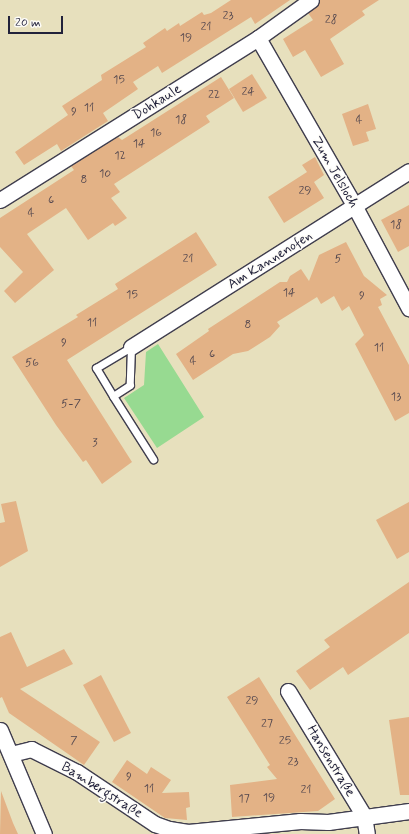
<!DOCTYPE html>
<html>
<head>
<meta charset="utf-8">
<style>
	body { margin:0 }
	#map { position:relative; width:409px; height:834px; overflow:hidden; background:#e7e0bd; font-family:Mynerve,sans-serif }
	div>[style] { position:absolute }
	.green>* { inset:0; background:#97da91 }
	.building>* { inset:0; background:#e3b286 }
	.roads { filter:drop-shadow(1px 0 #403e4e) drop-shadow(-1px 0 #403e4e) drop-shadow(0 1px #403e4e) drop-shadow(0 -1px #403e4e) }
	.lane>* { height:7px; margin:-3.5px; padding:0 3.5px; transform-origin:3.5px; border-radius:3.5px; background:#fff }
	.street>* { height:15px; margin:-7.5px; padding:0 7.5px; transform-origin:7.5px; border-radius:7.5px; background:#fff }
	span { translate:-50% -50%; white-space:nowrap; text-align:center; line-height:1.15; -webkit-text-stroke:3px #fdfcf7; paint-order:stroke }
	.number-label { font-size:12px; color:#52464e }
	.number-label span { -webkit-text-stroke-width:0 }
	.street-label { font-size:14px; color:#22223b }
	.scale { position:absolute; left:8px; top:16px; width:55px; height:18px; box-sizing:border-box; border:2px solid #22223b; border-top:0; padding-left:5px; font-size:12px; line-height:14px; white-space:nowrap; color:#22223b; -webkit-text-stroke:3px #fdfcf7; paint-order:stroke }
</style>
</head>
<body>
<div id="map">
	<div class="green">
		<i style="clip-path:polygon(158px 344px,204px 417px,157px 448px,124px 398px,144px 385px,146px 352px)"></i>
	</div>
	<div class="building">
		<i style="clip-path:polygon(231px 0,290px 0,255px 24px,251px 17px,162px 73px,158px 66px,133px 82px,138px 89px,103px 113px,108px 121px,61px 151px,57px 144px,24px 165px,15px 152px,68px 115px,62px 106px,102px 80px,101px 75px,146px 47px,143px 43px,165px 28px,167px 31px,179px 23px,180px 26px,202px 12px,204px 15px,211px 13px)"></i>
		<i style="clip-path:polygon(320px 0,379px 0,362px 11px,365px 15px,330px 39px,344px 64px,321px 77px,305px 50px,293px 57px,283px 39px,313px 20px,308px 13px,317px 7px)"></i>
		<i style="clip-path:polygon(252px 74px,267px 98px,243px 112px,229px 89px)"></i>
		<i style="clip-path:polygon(221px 77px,234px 98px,206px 116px,210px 122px,114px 184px,120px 192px,111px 198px,127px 218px,115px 226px,113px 223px,88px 240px,66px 208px,27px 234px,54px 270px,15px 303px,4px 291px,23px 272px,0 247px,0 218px,74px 170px,71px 166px,118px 137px,122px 140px)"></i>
		<i style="clip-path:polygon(368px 104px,376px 129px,366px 132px,369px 141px,353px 146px,342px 114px)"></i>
		<i style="clip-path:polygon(315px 157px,324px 175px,314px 182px,324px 198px,284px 223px,268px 197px,307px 172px,302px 165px)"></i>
		<i style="clip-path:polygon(409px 205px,409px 246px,398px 252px,381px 220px)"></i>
		<i style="clip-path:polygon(196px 232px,217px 265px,67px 360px,132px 462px,102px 484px,86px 460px,83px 462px,56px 425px,12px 357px,78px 317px,76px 315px,118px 289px,115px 284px)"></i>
		<i style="clip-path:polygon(346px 242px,364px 276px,387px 295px,380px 299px,382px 305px,378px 307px,409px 365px,409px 413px,395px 421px,355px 344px,364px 335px,349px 306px,342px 311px,334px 296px,321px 304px,317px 297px,277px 322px,280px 326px,270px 337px,248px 351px,233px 354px,193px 380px,176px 354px,209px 331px,208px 329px,280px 282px,287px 282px,290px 276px,301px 269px,309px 281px,319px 255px)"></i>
		<i style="clip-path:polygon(16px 501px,28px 551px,0 567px,0 523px,5px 522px,1px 504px)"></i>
		<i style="clip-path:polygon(409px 502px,409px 552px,397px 559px,376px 520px)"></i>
		<i style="clip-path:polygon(409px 582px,409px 633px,348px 675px,343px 667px,310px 690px,296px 671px,330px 647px,324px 640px)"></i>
		<i style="clip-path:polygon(11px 632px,27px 667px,64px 649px,73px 664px,20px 689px,100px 742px,84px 765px,9px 713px,2px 697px,0 698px,0 637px)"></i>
		<i style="clip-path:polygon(101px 675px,131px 733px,114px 742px,83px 685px)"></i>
		<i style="clip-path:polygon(259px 677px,335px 799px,318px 811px,232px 817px,230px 785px,277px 779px,267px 767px,270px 765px,227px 697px)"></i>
		<i style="clip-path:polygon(409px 717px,409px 795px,400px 795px,389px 720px)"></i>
		<i style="clip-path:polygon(127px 760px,147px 774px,151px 767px,171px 780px,162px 793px,189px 792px,190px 807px,186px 808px,187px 820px,165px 818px,112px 782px)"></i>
		<i style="clip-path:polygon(1px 791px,13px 823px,18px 834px,0 834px)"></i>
	</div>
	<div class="roads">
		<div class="lane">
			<i style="left:131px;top:347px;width:38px;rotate:92deg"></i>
			<i style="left:130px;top:385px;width:20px;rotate:147deg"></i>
			<i style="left:113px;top:396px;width:75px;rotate:57.6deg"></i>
			<i style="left:113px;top:396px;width:33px;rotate:-121deg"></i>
			<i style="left:96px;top:368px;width:41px;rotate:-31deg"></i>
		</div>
		<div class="street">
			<i style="left:258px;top:38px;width:195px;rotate:60.1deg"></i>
			<i style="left:355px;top:207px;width:115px;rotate:61.9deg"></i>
			<i style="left:0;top:200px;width:305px;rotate:-32.1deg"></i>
			<i style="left:258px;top:38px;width:65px;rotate:-35.6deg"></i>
			<i style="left:131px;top:347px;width:329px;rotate:-32.3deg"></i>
			<i style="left:288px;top:691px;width:146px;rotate:58.7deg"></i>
			<i style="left:364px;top:816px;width:18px;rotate:81deg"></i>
			<i style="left:0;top:730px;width:113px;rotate:67.1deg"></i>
			<i style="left:11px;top:754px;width:21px;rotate:-14deg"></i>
			<i style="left:31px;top:749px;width:51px;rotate:26.6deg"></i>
			<i style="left:77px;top:772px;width:94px;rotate:33.7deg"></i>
			<i style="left:155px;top:824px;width:15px;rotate:20deg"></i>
			<i style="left:169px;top:829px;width:19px;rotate:9deg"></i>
			<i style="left:188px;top:832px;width:113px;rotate:-5.6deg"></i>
			<i style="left:300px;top:821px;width:28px;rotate:2deg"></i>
			<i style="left:328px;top:822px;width:82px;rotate:-7.7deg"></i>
		</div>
	</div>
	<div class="number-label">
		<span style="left:228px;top:17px">23</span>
		<span style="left:331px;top:21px">28</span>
		<span style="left:206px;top:28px">21</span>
		<span style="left:186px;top:39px">19</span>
		<span style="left:119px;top:81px">15</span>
		<span style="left:248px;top:93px">24</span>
		<span style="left:214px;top:96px">22</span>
		<span style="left:89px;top:109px">11</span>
		<span style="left:74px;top:113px">9</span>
		<span style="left:181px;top:121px">18</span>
		<span style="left:359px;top:121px">4</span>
		<span style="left:156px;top:134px">16</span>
		<span style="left:139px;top:145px">14</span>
		<span style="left:120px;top:157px">12</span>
		<span style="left:105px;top:175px">10</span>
		<span style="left:84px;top:181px">8</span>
		<span style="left:305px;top:192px">29</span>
		<span style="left:51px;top:201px">6</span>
		<span style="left:31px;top:214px">4</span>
		<span style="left:396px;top:226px">18</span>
		<span style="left:188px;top:260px">21</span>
		<span style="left:338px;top:260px">5</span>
		<span style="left:289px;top:294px">14</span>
		<span style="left:132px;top:296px">15</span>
		<span style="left:362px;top:297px">9</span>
		<span style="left:92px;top:324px">11</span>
		<span style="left:248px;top:326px">8</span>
		<span style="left:64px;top:344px">9</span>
		<span style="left:379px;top:349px">11</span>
		<span style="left:212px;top:355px">6</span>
		<span style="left:193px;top:362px">4</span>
		<span style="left:32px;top:364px">56</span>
		<span style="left:396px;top:398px">13</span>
		<span style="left:71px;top:405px">5-7</span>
		<span style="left:95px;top:444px">3</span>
		<span style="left:252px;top:702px">29</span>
		<span style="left:267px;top:725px">27</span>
		<span style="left:74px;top:742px">7</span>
		<span style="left:285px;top:742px">25</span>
		<span style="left:293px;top:763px">23</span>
		<span style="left:129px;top:778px">9</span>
		<span style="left:149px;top:790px">11</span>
		<span style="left:306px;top:791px">21</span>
		<span style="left:269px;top:799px">19</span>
		<span style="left:244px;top:800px">17</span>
	</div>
	<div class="street-label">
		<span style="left:157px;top:102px;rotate:-32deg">Dohkaule</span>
		<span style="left:335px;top:172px;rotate:60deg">Zum Jelsloch</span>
		<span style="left:270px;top:260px;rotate:-32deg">Am Kannenofen</span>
		<span style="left:331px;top:761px;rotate:59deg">Hansenstraße</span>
		<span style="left:102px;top:790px;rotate:32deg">Bambergstraße</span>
	</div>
	<div class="scale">20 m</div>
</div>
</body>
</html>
